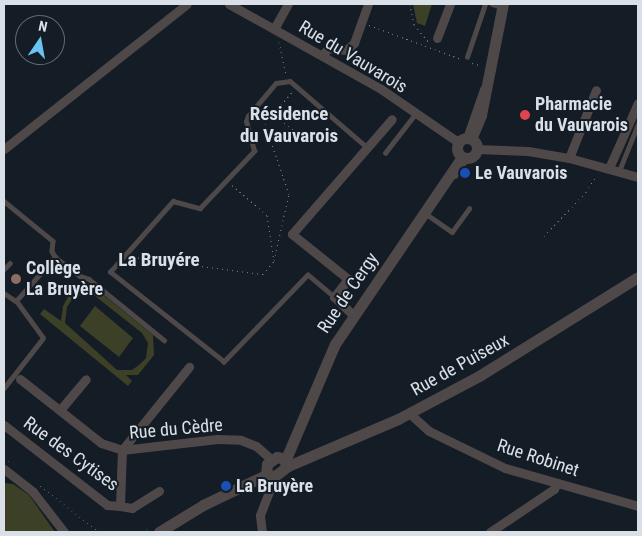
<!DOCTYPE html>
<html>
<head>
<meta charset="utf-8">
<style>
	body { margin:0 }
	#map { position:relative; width:642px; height:536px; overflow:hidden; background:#141c26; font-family:"Roboto Condensed",sans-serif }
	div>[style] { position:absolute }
	.green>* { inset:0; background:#3c4026 }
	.path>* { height:1px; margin-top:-0.5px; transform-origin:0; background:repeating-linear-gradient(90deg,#7e858d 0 1px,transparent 0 5px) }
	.service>* { height:4.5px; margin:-2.25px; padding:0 2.25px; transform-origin:2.25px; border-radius:2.25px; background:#4f4849 }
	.minor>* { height:9px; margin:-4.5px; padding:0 4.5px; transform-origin:4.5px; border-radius:4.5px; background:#4f4849 }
	.tertiary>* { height:11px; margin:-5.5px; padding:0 5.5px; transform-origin:5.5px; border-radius:5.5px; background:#4f4849 }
	.tertiary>.ring { margin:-5.5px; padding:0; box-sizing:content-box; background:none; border:11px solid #4f4849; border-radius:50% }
	.dots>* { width:14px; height:14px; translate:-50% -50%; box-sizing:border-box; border:2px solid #141c26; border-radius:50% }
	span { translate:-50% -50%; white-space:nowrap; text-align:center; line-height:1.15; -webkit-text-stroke:4px #141c26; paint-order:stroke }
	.street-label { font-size:18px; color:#dae0e7 }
	.poi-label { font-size:18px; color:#dae0e7; font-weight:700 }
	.left { translate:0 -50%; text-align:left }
	.neighbourhood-label { font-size:19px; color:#dae0e7; font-weight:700 }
	.frame { position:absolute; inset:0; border:5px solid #dae0e7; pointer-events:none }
	.north { position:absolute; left:15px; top:15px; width:50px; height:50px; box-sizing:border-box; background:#141c26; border:1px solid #636a73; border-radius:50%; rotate:12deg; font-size:14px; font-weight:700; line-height:20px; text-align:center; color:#dae0e7 }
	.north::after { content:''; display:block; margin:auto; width:18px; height:22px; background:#6ac3f1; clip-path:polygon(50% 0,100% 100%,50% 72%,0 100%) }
</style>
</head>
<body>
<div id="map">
	<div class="green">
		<i style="clip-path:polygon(413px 4px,432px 4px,425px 26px,417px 23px)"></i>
		<i style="clip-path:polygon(evenodd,80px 289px,96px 289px,153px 335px,154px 355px,138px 375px,126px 375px,132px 381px,128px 386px,40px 314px,44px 309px,61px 321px,63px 306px,69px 295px,80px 289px,84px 294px,95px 296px,142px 333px,148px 343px,146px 358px,139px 365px,132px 370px,117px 370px,65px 323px,67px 307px,73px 298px,84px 294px)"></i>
		<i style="clip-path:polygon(95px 306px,133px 338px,119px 357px,80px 326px)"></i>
		<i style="clip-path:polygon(4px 483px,13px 484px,29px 495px,55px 532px,4px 532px)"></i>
	</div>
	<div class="path">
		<i style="left:405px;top:4px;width:5px;rotate:11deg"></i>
		<i style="left:410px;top:4px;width:21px;rotate:79deg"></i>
		<i style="left:414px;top:25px;width:23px;rotate:49deg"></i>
		<i style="left:369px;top:25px;width:98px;rotate:20.3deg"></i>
		<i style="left:279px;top:42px;width:34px;rotate:78deg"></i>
		<i style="left:472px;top:63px;width:8px;rotate:14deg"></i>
		<i style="left:276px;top:109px;width:12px;rotate:70deg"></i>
		<i style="left:280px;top:120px;width:26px;rotate:37deg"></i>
		<i style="left:301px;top:136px;width:10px;rotate:17deg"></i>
		<i style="left:311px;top:139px;width:26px;rotate:-21deg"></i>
		<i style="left:544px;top:236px;width:61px;rotate:-46.3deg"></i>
		<i style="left:586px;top:192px;width:19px;rotate:-58deg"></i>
		<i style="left:133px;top:257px;width:131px;rotate:7.5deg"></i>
		<i style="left:263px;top:274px;width:17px;rotate:-50deg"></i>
		<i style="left:274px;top:261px;width:47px;rotate:-98.7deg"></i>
		<i style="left:267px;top:215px;width:46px;rotate:-139.4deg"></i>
		<i style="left:274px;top:260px;width:68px;rotate:-77.2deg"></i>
		<i style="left:289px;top:194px;width:74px;rotate:-108.9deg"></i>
		<i style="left:265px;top:124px;width:42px;rotate:-49.8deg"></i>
		<i style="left:4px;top:458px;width:6px;rotate:39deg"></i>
		<i style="left:40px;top:486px;width:76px;rotate:37.5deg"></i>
		<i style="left:142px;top:532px;width:9px;rotate:-27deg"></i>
	</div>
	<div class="service">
		<i style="left:492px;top:4px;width:9px;rotate:18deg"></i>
		<i style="left:467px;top:57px;width:56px;rotate:-71.2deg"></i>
		<i style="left:465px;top:138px;width:52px;rotate:-70.9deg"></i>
		<i style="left:385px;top:153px;width:51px;rotate:-52.2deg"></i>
		<i style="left:619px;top:171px;width:51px;rotate:-68deg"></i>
		<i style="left:455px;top:176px;width:22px;rotate:-56deg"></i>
		<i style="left:4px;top:201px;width:63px;rotate:39.2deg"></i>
		<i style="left:53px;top:241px;width:10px;rotate:96deg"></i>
		<i style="left:52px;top:251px;width:7px;rotate:63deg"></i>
		<i style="left:425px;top:213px;width:33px;rotate:35deg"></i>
		<i style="left:452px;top:232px;width:29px;rotate:-54deg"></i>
		<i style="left:4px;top:269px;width:8px;rotate:-45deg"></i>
		<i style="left:4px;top:293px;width:14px;rotate:34deg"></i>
		<i style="left:334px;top:297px;width:34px;rotate:-140deg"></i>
		<i style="left:308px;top:275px;width:121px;rotate:134deg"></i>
		<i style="left:224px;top:362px;width:145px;rotate:-141.7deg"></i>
		<i style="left:110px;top:272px;width:95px;rotate:-48.4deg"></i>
		<i style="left:173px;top:201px;width:28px;rotate:15deg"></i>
		<i style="left:200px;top:208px;width:79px;rotate:-46.5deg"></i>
		<i style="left:254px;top:151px;width:30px;rotate:-105deg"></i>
		<i style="left:246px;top:122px;width:6px;rotate:-72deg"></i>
		<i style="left:248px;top:116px;width:43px;rotate:-49.7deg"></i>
		<i style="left:276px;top:83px;width:14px;rotate:-8deg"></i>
		<i style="left:290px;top:81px;width:103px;rotate:40.7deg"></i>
		<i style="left:4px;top:388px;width:63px;rotate:-52deg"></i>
		<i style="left:43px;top:338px;width:46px;rotate:-126.1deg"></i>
		<i style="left:16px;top:301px;width:59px;rotate:-48.4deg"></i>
		<i style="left:55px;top:257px;width:31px;rotate:37deg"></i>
		<i style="left:80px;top:276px;width:9px;rotate:18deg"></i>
		<i style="left:89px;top:279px;width:97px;rotate:39.1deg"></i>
	</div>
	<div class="minor">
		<i style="left:229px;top:4px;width:174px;rotate:29.2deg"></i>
		<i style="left:381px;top:89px;width:93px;rotate:34.5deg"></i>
		<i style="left:274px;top:29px;width:29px;rotate:-61deg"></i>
		<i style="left:437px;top:38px;width:36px;rotate:-69deg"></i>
		<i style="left:322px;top:55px;width:10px;rotate:-45deg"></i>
		<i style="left:329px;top:48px;width:17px;rotate:7deg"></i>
		<i style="left:346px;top:50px;width:11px;rotate:-41deg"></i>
		<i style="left:354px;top:43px;width:41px;rotate:-70.3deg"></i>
		<i style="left:4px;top:149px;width:233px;rotate:-38.4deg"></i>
		<i style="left:476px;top:149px;width:52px;rotate:2.2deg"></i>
		<i style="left:528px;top:151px;width:42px;rotate:9.7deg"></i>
		<i style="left:569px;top:158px;width:72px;rotate:15.4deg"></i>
		<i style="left:569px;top:158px;width:73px;rotate:-68.3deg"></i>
		<i style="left:609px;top:168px;width:71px;rotate:-66deg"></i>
		<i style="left:354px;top:316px;width:28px;rotate:-136deg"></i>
		<i style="left:334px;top:297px;width:23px;rotate:-52deg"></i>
		<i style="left:348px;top:279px;width:72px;rotate:-141.2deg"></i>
		<i style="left:292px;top:234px;width:152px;rotate:-49deg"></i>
		<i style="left:20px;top:379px;width:103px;rotate:38.3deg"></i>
		<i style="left:101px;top:443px;width:22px;rotate:18deg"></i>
		<i style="left:122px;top:450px;width:96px;rotate:-6.6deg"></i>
		<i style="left:217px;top:439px;width:24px;rotate:2deg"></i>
		<i style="left:241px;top:440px;width:16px;rotate:22deg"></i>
		<i style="left:256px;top:446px;width:21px;rotate:41deg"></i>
		<i style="left:60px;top:410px;width:40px;rotate:-50deg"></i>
		<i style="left:409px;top:413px;width:27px;rotate:42deg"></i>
		<i style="left:429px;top:431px;width:85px;rotate:26deg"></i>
		<i style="left:505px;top:468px;width:138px;rotate:15.9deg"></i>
		<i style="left:4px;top:425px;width:130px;rotate:37.8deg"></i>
		<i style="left:107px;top:505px;width:13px;rotate:4deg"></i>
		<i style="left:4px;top:469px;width:37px;rotate:38deg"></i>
		<i style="left:33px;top:492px;width:51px;rotate:52.2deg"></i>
		<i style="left:159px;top:491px;width:32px;rotate:148deg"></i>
		<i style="left:132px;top:508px;width:12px;rotate:-171deg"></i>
		<i style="left:120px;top:506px;width:56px;rotate:-88deg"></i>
		<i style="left:122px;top:450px;width:107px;rotate:-51.1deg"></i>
		<i style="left:262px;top:532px;width:17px;rotate:-97deg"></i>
		<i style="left:260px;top:515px;width:42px;rotate:-69deg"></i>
		<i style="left:490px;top:532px;width:77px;rotate:-33.9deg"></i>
		<i style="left:554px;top:489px;width:7px;rotate:-63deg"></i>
	</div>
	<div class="tertiary">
		<i class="ring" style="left:457px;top:138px;width:9px;height:9px"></i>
		<i style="left:471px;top:139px;width:26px;rotate:-67deg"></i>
		<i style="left:481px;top:115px;width:113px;rotate:-78.8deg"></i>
		<i style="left:285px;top:461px;width:127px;rotate:-66.9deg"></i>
		<i style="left:335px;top:344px;width:226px;rotate:-55.8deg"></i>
		<i style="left:288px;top:466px;width:120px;rotate:-23.1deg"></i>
		<i style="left:398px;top:419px;width:92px;rotate:-28deg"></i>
		<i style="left:479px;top:376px;width:187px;rotate:-31.9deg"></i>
		<i style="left:266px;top:475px;width:11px;rotate:-85deg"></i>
		<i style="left:267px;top:464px;width:12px;rotate:-35deg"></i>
		<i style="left:277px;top:457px;width:5px;rotate:11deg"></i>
		<i style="left:282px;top:458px;width:10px;rotate:53deg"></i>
		<i style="left:266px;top:475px;width:9px;rotate:6deg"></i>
		<i style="left:275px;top:476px;width:16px;rotate:-38deg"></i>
		<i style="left:159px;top:532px;width:52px;rotate:-31.5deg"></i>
		<i style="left:203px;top:505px;width:70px;rotate:-25.5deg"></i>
	</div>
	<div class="dots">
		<i style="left:525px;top:115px;background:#e0444e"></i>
		<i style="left:465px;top:173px;background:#1a4fb4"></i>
		<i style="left:16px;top:279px;background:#8d6e63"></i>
		<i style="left:226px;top:486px;background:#1a4fb4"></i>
	</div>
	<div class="street-label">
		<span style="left:353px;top:57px;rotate:31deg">Rue du Vauvarois</span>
		<span style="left:348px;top:293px;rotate:-56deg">Rue de Cergy</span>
		<span style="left:460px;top:365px;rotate:-29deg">Rue de Puiseux</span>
		<span style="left:176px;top:429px;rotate:-5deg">Rue du Cèdre</span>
		<span style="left:71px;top:454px;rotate:36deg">Rue des Cytises</span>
		<span style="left:538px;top:458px;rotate:18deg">Rue Robinet</span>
	</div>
	<div class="poi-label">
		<span class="left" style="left:535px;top:115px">Pharmacie<br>du Vauvarois</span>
		<span class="left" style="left:475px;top:173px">Le Vauvarois</span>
		<span class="left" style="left:26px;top:279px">Collège<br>La Bruyère</span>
		<span class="left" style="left:236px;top:486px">La Bruyère</span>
	</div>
	<div class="neighbourhood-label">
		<span style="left:289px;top:125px">Résidence<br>du Vauvarois</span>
		<span style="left:159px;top:260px">La Bruyére</span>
	</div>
	<div class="frame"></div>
	<div class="north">N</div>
</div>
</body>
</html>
